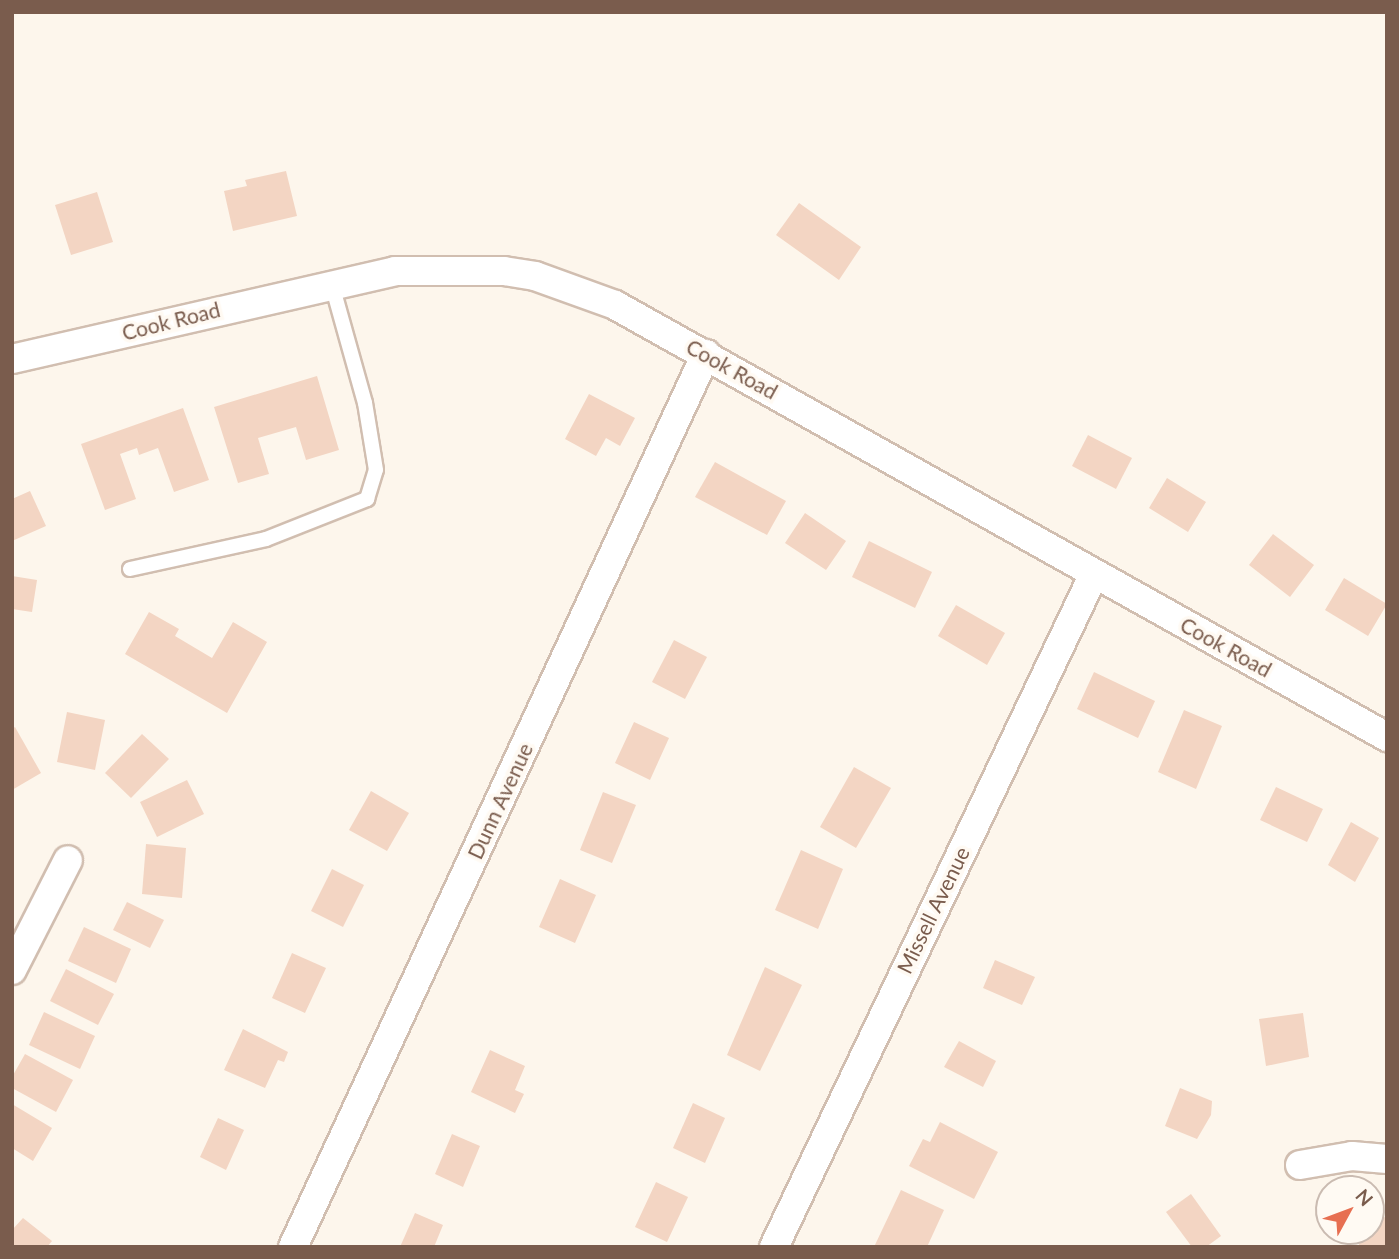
<!DOCTYPE html>
<html>
<head>
<meta charset="utf-8">
<style>
	body { margin:0 }
	#map { position:relative; width:1399px; height:1259px; overflow:hidden; background:#fdf6ec; font-family:Lato,sans-serif }
	div>[style] { position:absolute }
	.building>* { inset:0; background:#f3d5c3 }
	.roads { filter:drop-shadow(2px 0 #d1beb0) drop-shadow(-2px 0 #d1beb0) drop-shadow(0 2px #d1beb0) drop-shadow(0 -2px #d1beb0) }
	.lane>* { height:14px; margin:-7px; padding:0 7px; transform-origin:7px; border-radius:7px; background:#fff }
	.street>* { height:28px; margin:-14px; padding:0 14px; transform-origin:14px; border-radius:14px; background:#fff }
	span { translate:-50% -50%; white-space:nowrap; text-align:center; line-height:1.15; -webkit-text-stroke:7px #fffaf3; paint-order:stroke }
	.street-label { font-size:21px; color:#7a5c4d }
	.frame { position:absolute; inset:0; border:14px solid #7a5c4d; pointer-events:none }
	.north { position:absolute; left:1315px; top:1175px; width:70px; height:70px; box-sizing:border-box; background:#fffaf3; border:2px solid #cabbb1; border-radius:50%; rotate:49deg; font-size:19px; font-weight:700; line-height:28px; text-align:center; color:#7a5c4d }
	.north::after { content:''; display:block; margin:auto; width:24px; height:32px; background:#e76f51; clip-path:polygon(50% 0,100% 100%,50% 72%,0 100%) }
</style>
</head>
<body>
<div id="map">
	<div class="building">
		<i style="clip-path:polygon(286px 171px,297px 216px,233px 231px,224px 191px,247px 186px,245px 180px)"></i>
		<i style="clip-path:polygon(97px 192px,113px 242px,71px 255px,55px 205px)"></i>
		<i style="clip-path:polygon(799px 203px,861px 247px,839px 280px,776px 235px)"></i>
		<i style="clip-path:polygon(317px 376px,339px 450px,306px 460px,296px 427px,258px 438px,269px 474px,238px 483px,214px 407px)"></i>
		<i style="clip-path:polygon(589px 394px,635px 418px,620px 446px,606px 438px,596px 456px,565px 439px)"></i>
		<i style="clip-path:polygon(183px 408px,209px 480px,174px 492px,158px 448px,139px 455px,137px 448px,120px 454px,136px 499px,105px 510px,81px 444px)"></i>
		<i style="clip-path:polygon(1088px 435px,1132px 458px,1116px 489px,1072px 466px)"></i>
		<i style="clip-path:polygon(715px 462px,786px 501px,767px 535px,695px 497px)"></i>
		<i style="clip-path:polygon(1167px 478px,1206px 502px,1188px 532px,1149px 508px)"></i>
		<i style="clip-path:polygon(30px 491px,46px 526px,12px 541px,12px 499px)"></i>
		<i style="clip-path:polygon(805px 513px,846px 541px,826px 570px,785px 543px)"></i>
		<i style="clip-path:polygon(1273px 534px,1314px 565px,1290px 597px,1249px 565px)"></i>
		<i style="clip-path:polygon(869px 541px,932px 572px,915px 608px,852px 577px)"></i>
		<i style="clip-path:polygon(12px 576px,37px 580px,32px 612px,12px 609px)"></i>
		<i style="clip-path:polygon(1344px 578px,1387px 604px,1368px 636px,1325px 610px)"></i>
		<i style="clip-path:polygon(956px 605px,1005px 633px,987px 665px,938px 636px)"></i>
		<i style="clip-path:polygon(149px 612px,179px 629px,175px 636px,212px 658px,233px 622px,267px 642px,227px 713px,125px 654px)"></i>
		<i style="clip-path:polygon(674px 640px,707px 657px,685px 699px,652px 682px)"></i>
		<i style="clip-path:polygon(1094px 672px,1155px 701px,1138px 738px,1077px 709px)"></i>
		<i style="clip-path:polygon(1184px 710px,1222px 726px,1196px 789px,1158px 772px)"></i>
		<i style="clip-path:polygon(67px 712px,105px 720px,95px 770px,57px 762px)"></i>
		<i style="clip-path:polygon(634px 722px,669px 738px,650px 780px,615px 763px)"></i>
		<i style="clip-path:polygon(15px 727px,41px 773px,12px 790px,12px 729px)"></i>
		<i style="clip-path:polygon(142px 734px,169px 759px,131px 798px,105px 773px)"></i>
		<i style="clip-path:polygon(854px 767px,891px 788px,856px 848px,820px 827px)"></i>
		<i style="clip-path:polygon(187px 780px,204px 814px,157px 837px,140px 802px)"></i>
		<i style="clip-path:polygon(1276px 787px,1323px 809px,1307px 842px,1260px 820px)"></i>
		<i style="clip-path:polygon(371px 791px,409px 813px,387px 851px,349px 830px)"></i>
		<i style="clip-path:polygon(603px 792px,636px 805px,612px 863px,580px 850px)"></i>
		<i style="clip-path:polygon(1351px 822px,1379px 838px,1355px 882px,1328px 865px)"></i>
		<i style="clip-path:polygon(146px 844px,186px 848px,182px 898px,142px 894px)"></i>
		<i style="clip-path:polygon(801px 850px,843px 869px,818px 929px,775px 910px)"></i>
		<i style="clip-path:polygon(332px 869px,364px 885px,343px 927px,311px 911px)"></i>
		<i style="clip-path:polygon(560px 879px,596px 895px,575px 943px,539px 927px)"></i>
		<i style="clip-path:polygon(127px 902px,164px 920px,150px 948px,113px 930px)"></i>
		<i style="clip-path:polygon(84px 927px,131px 949px,116px 983px,68px 961px)"></i>
		<i style="clip-path:polygon(292px 953px,326px 968px,305px 1013px,272px 998px)"></i>
		<i style="clip-path:polygon(995px 960px,1035px 977px,1022px 1005px,983px 988px)"></i>
		<i style="clip-path:polygon(765px 967px,802px 985px,760px 1071px,727px 1055px)"></i>
		<i style="clip-path:polygon(66px 969px,114px 994px,98px 1025px,50px 1001px)"></i>
		<i style="clip-path:polygon(44px 1012px,95px 1036px,80px 1069px,29px 1045px)"></i>
		<i style="clip-path:polygon(1303px 1013px,1309px 1057px,1266px 1066px,1259px 1019px)"></i>
		<i style="clip-path:polygon(243px 1029px,288px 1052px,284px 1062px,278px 1060px,265px 1088px,224px 1070px)"></i>
		<i style="clip-path:polygon(959px 1041px,996px 1061px,983px 1087px,944px 1067px)"></i>
		<i style="clip-path:polygon(490px 1050px,525px 1066px,515px 1090px,524px 1094px,515px 1113px,471px 1092px)"></i>
		<i style="clip-path:polygon(25px 1054px,73px 1080px,56px 1112px,12px 1088px,12px 1077px)"></i>
		<i style="clip-path:polygon(1180px 1088px,1212px 1101px,1211px 1115px,1197px 1139px,1165px 1126px)"></i>
		<i style="clip-path:polygon(693px 1103px,725px 1118px,705px 1163px,673px 1148px)"></i>
		<i style="clip-path:polygon(12px 1104px,52px 1128px,33px 1161px,12px 1148px)"></i>
		<i style="clip-path:polygon(218px 1118px,244px 1130px,226px 1170px,200px 1157px)"></i>
		<i style="clip-path:polygon(940px 1122px,998px 1152px,974px 1199px,909px 1166px,923px 1139px,930px 1142px)"></i>
		<i style="clip-path:polygon(452px 1134px,480px 1146px,463px 1187px,435px 1174px)"></i>
		<i style="clip-path:polygon(656px 1182px,688px 1197px,667px 1242px,635px 1227px)"></i>
		<i style="clip-path:polygon(901px 1190px,944px 1210px,927px 1247px,874px 1247px)"></i>
		<i style="clip-path:polygon(1191px 1194px,1221px 1236px,1206px 1247px,1192px 1247px,1166px 1212px)"></i>
		<i style="clip-path:polygon(415px 1213px,443px 1225px,434px 1247px,400px 1247px)"></i>
		<i style="clip-path:polygon(1371px 1213px,1387px 1218px,1387px 1247px,1358px 1247px,1363px 1231px,1371px 1231px)"></i>
		<i style="clip-path:polygon(23px 1218px,52px 1241px,47px 1247px,12px 1247px,12px 1230px)"></i>
	</div>
	<div class="roads">
		<div class="lane">
			<i style="left:130px;top:569px;width:139px;rotate:-12.4deg"></i>
			<i style="left:266px;top:539px;width:109px;rotate:-21.6deg"></i>
			<i style="left:367px;top:499px;width:30px;rotate:-73deg"></i>
			<i style="left:376px;top:470px;width:68px;rotate:-99.3deg"></i>
			<i style="left:365px;top:403px;width:123px;rotate:-105.6deg"></i>
		</div>
		<div class="street">
			<i style="left:12px;top:359px;width:393px;rotate:-12.9deg"></i>
			<i style="left:395px;top:271px;width:109px"></i>
			<i style="left:504px;top:271px;width:31px;rotate:9deg"></i>
			<i style="left:535px;top:276px;width:85px;rotate:19.9deg"></i>
			<i style="left:615px;top:305px;width:885px;rotate:29.23deg"></i>
			<i style="left:12px;top:970px;width:123px;rotate:-63deg"></i>
			<i style="left:1300px;top:1165px;width:53px;rotate:-9.8deg"></i>
			<i style="left:1352px;top:1156px;width:35px;rotate:5deg"></i>
			<i style="left:293px;top:1247px;width:984px;rotate:-65.18deg"></i>
			<i style="left:774px;top:1247px;width:745px;rotate:-64.57deg"></i>
		</div>
	</div>
	<div class="street-label">
		<span style="left:171px;top:321px;rotate:-14deg">Cook Road</span>
		<span style="left:732px;top:369px;rotate:29deg">Cook Road</span>
		<span style="left:1226px;top:647px;rotate:29deg">Cook Road</span>
		<span style="left:500px;top:801px;rotate:-65deg">Dunn Avenue</span>
		<span style="left:933px;top:910px;rotate:-64deg">Missell Avenue</span>
	</div>
	<div class="frame"></div>
	<div class="north">N</div>
</div>
</body>
</html>
